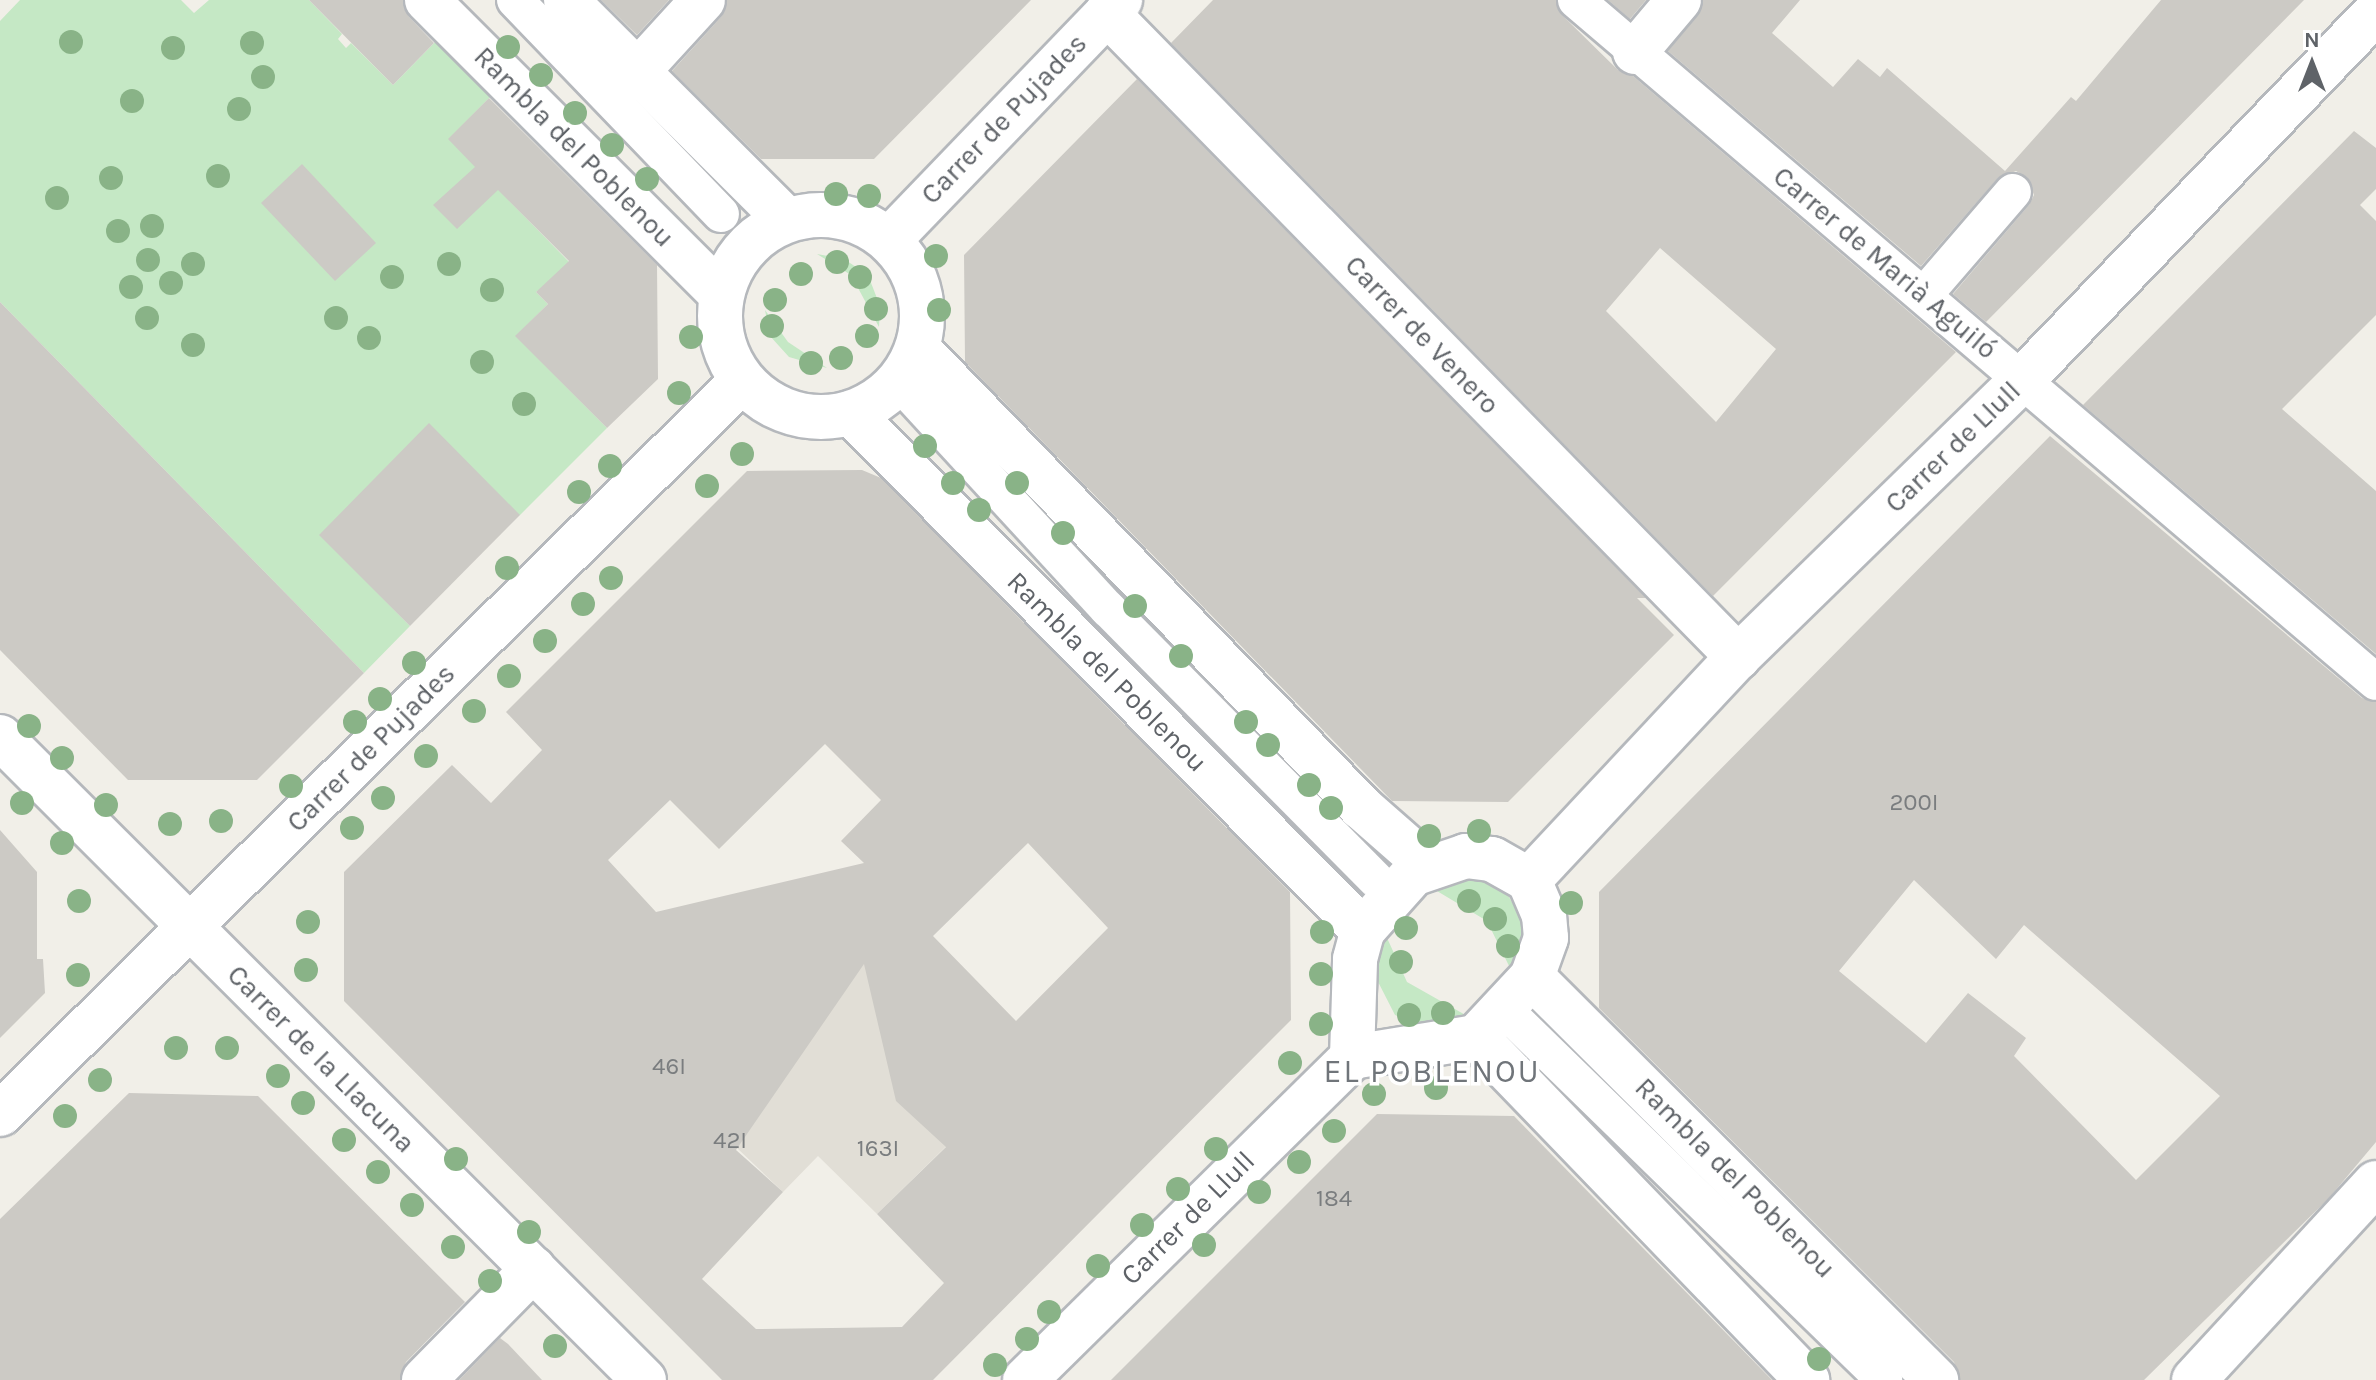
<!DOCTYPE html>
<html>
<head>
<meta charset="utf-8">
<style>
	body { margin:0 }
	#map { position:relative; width:2376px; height:1380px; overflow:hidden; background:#f1efe8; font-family:Karla,sans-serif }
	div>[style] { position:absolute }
	.education>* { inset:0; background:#e1ded6 }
	.green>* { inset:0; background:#c5e8c5 }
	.building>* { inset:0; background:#cccac5 }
	.roads { filter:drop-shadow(2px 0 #b5b8bc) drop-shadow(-2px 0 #b5b8bc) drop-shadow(0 2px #b5b8bc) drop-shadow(0 -2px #b5b8bc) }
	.pedestrian>* { height:36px; margin:-18px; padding:0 18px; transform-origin:18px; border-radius:18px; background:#fff }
	.minor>* { height:44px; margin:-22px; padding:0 22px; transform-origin:22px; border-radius:22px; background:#fff }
	.minor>.ring { margin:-22px; padding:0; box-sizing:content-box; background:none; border:44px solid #fff; border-radius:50% }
	.tertiary>* { height:44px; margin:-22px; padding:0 22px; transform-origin:22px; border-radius:22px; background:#fff }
	.trees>* { width:24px; height:24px; margin:-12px; border-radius:50%; background:#89b387 }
	span { translate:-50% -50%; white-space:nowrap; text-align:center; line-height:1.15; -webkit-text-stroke:7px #fff; paint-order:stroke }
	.number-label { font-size:24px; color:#7a7d7f }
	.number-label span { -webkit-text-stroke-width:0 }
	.street-label { font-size:28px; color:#5f6368 }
	.quarter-label { font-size:32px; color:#70757a; letter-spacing:2px }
	.north { position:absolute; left:2272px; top:24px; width:80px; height:80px; -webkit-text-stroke:6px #fff; paint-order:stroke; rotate:0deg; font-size:22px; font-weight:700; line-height:32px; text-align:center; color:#5f6368 }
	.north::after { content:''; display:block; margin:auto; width:28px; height:36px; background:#5f6368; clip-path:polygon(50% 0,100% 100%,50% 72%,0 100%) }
</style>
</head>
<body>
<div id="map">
	<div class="education">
		<i style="clip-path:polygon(855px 889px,974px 1119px,877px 1214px,818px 1156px,783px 1192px,674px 1088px)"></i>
	</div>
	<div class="green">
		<i style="clip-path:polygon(20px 0,181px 0,194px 13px,209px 0,309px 0,342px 34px,338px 39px,346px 48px,351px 43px,393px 85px,443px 34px,497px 90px,449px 139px,573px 266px,536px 292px,548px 304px,516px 336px,607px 428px,520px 515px,320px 534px,410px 626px,364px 673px,0 302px,0 21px)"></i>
		<i style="clip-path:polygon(817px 254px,844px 259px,868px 275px,880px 306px,879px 327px,851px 275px)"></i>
		<i style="clip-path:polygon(765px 310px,788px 342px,827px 368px,789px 357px,770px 336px)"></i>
		<i style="clip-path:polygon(1477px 878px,1506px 892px,1522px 919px,1524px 934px,1512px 972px,1487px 921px,1427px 885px)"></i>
		<i style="clip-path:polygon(1383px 929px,1407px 982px,1469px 1017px,1421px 1026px,1395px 1015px,1373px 972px)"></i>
	</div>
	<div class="building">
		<i style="clip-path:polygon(309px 0,403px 0,409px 17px,434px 43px,393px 85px)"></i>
		<i style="clip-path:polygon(601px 0,669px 0,637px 35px)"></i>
		<i style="clip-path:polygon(727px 0,1031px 0,874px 159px,761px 159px,672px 71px,721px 17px)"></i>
		<i style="clip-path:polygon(evenodd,1213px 0,1556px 0,1562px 15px,1618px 70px,1633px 76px,1956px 352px,1713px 596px,1171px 43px,1213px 0,1660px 248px,1776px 349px,1716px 422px,1606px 311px,1660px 248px)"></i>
		<i style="clip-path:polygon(1608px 0,1646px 0,1630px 19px)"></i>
		<i style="clip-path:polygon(1703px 0,1800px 0,1772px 33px,1833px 87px,1858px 59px,1880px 77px,1887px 68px,2005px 171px,2071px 97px,2076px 101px,2161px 0,2304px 0,1986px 322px,1953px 294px,2029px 205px,2034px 195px,2027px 177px,2016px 171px,1998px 178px,1921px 266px,1668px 51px)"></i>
		<i style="clip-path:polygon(1137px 79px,1646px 598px,1637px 598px,1674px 635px,1508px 802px,1392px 801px,965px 362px,964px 255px)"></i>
		<i style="clip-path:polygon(489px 98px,657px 265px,658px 379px,607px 428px,515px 336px,548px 304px,536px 292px,569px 261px,498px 190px,457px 229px,433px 205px,475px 167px,448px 139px)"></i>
		<i style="clip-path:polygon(2354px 131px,2376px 148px,2376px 189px,2360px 205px,2376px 221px,2376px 315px,2282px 409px,2376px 491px,2376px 654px,2083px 405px)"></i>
		<i style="clip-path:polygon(302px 164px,376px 243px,335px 281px,261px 203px)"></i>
		<i style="clip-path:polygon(0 302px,364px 673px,257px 780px,128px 780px,0 650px)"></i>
		<i style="clip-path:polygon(429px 423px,520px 515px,410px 626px,319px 535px)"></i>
		<i style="clip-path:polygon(evenodd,2050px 436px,2362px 698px,2376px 702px,2376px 1142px,2329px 1198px,2144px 1380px,1960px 1380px,1954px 1362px,1599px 1008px,1599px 892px,2050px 436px,1914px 880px,1996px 959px,2024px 925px,2220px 1096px,2136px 1180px,2014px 1056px,2026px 1038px,1968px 993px,1926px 1043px,1839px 971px,1914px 880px)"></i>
		<i style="clip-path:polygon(evenodd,862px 470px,881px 478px,1290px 892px,1291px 1020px,933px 1380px,722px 1380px,344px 1001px,344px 872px,452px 765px,491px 803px,542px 750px,506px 712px,747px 471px,862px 470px,825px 744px,881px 800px,841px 841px,864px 863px,656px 912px,608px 860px,670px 800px,719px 849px,825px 744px,862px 470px,1028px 843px,1108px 928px,1016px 1021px,933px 936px,1028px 843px,862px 470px,864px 964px,896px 1101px,946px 1147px,877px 1214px,944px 1283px,902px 1327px,756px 1329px,702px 1279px,783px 1192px,736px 1150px,864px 964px)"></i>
		<i style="clip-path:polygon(0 830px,37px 872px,37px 959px,43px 959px,45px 993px,0 1038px)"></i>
		<i style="clip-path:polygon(129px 1093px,258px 1096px,465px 1302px,406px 1362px,400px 1380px,0 1380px,0 1219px)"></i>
		<i style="clip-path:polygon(1377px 1114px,1514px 1116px,1772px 1380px,1111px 1380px)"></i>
		<i style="clip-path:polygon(500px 1338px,508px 1344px,542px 1380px,459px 1380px)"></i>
	</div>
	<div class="roads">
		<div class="pedestrian">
			<i style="left:515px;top:0;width:297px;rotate:46.1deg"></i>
			<i style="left:1576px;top:0;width:1051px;rotate:40.45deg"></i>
			<i style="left:1924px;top:295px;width:136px;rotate:-49.2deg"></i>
			<i style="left:910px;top:394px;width:292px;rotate:47.4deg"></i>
			<i style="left:1108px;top:609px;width:381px;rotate:45.3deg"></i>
			<i style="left:1517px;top:1022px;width:513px;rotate:44.29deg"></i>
		</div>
		<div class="minor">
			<i style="left:427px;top:0;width:416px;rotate:45deg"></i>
			<i style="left:566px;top:0;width:312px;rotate:44.9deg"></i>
			<i style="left:1107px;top:13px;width:902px;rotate:45.58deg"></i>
			<i style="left:1635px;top:52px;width:68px;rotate:-49.8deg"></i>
			<i style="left:638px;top:71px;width:96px;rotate:-47.5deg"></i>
			<i class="ring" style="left:720px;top:215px;width:158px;height:158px"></i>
			<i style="left:890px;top:239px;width:332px;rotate:-46.1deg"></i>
			<i style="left:918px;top:349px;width:637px;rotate:45.95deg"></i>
			<i style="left:1361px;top:807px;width:88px;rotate:41.3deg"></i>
			<i style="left:851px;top:413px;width:728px;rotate:45.28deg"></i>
			<i style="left:1532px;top:977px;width:571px;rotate:44.93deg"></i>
			<i style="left:1476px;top:1037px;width:477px;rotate:46deg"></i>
			<i style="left:0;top:1114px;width:1043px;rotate:-44.65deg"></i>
			<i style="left:424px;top:1380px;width:156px;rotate:-45.5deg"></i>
			<i style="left:2194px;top:1380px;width:268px;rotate:-47.3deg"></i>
		</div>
		<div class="tertiary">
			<i style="left:0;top:737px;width:910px;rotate:44.96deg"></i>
			<i style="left:1466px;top:856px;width:26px;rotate:7deg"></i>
			<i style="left:1492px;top:859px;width:43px;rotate:29.6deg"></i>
			<i style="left:1529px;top:880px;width:38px;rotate:67deg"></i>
			<i style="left:1544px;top:915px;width:23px;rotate:85deg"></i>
			<i style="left:1546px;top:938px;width:41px;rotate:109.7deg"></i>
			<i style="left:1532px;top:977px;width:82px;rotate:133deg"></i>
			<i style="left:1476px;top:1037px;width:126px;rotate:170.8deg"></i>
			<i style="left:1352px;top:1057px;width:98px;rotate:-88.2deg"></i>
			<i style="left:1355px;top:959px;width:30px;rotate:-75deg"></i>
			<i style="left:1363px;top:930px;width:75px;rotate:-48.2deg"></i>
			<i style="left:1413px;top:874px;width:56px;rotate:-18.8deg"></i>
			<i style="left:1529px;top:880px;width:306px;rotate:-46.9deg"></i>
			<i style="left:1738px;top:657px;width:398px;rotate:-44.3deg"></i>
			<i style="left:2023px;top:379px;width:509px;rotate:-46.11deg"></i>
			<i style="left:1025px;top:1380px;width:460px;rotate:-44.6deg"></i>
		</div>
	</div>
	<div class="trees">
		<i style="left:71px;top:42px"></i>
		<i style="left:252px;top:43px"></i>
		<i style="left:508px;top:47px"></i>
		<i style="left:173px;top:48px"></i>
		<i style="left:541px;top:75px"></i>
		<i style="left:263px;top:77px"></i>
		<i style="left:132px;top:101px"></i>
		<i style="left:239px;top:109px"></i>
		<i style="left:575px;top:113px"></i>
		<i style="left:612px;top:145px"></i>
		<i style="left:218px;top:176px"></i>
		<i style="left:111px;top:178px"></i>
		<i style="left:647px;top:179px"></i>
		<i style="left:836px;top:194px"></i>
		<i style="left:869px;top:196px"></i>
		<i style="left:57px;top:198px"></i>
		<i style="left:152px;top:226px"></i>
		<i style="left:118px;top:231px"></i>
		<i style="left:936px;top:256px"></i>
		<i style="left:148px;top:260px"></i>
		<i style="left:837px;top:262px"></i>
		<i style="left:193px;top:264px"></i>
		<i style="left:449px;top:264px"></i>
		<i style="left:801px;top:274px"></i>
		<i style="left:392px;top:277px"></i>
		<i style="left:860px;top:277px"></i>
		<i style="left:171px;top:283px"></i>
		<i style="left:131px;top:287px"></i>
		<i style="left:492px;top:290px"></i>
		<i style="left:775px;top:300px"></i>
		<i style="left:876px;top:309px"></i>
		<i style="left:939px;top:310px"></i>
		<i style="left:147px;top:318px"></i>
		<i style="left:336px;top:318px"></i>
		<i style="left:772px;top:326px"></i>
		<i style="left:867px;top:336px"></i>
		<i style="left:691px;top:337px"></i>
		<i style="left:369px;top:338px"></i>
		<i style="left:193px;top:345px"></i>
		<i style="left:841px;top:358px"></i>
		<i style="left:482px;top:362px"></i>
		<i style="left:811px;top:363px"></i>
		<i style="left:679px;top:393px"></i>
		<i style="left:524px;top:404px"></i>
		<i style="left:925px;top:446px"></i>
		<i style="left:742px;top:454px"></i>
		<i style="left:610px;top:466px"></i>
		<i style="left:953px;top:483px"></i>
		<i style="left:1017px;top:483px"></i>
		<i style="left:707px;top:486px"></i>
		<i style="left:579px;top:492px"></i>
		<i style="left:979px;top:510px"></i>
		<i style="left:1063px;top:533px"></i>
		<i style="left:507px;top:568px"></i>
		<i style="left:611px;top:578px"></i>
		<i style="left:583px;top:604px"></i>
		<i style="left:1135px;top:606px"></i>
		<i style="left:545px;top:641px"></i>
		<i style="left:1181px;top:656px"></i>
		<i style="left:414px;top:663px"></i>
		<i style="left:509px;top:676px"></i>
		<i style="left:380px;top:699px"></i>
		<i style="left:474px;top:711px"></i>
		<i style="left:355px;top:722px"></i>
		<i style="left:1246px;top:722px"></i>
		<i style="left:29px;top:726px"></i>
		<i style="left:1268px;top:745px"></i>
		<i style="left:426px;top:756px"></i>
		<i style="left:62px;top:758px"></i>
		<i style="left:1309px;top:785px"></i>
		<i style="left:291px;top:786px"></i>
		<i style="left:383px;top:798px"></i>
		<i style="left:22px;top:803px"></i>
		<i style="left:106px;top:805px"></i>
		<i style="left:1331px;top:808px"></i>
		<i style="left:221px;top:821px"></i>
		<i style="left:170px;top:824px"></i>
		<i style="left:352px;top:828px"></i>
		<i style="left:1479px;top:831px"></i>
		<i style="left:1429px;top:836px"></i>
		<i style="left:62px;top:843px"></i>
		<i style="left:79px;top:901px"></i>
		<i style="left:1469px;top:901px"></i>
		<i style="left:1571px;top:903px"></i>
		<i style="left:1495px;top:919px"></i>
		<i style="left:308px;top:922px"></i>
		<i style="left:1406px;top:928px"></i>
		<i style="left:1322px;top:932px"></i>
		<i style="left:1508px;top:946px"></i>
		<i style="left:1401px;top:962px"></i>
		<i style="left:306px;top:970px"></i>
		<i style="left:1321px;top:974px"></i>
		<i style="left:78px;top:975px"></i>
		<i style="left:1443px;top:1013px"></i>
		<i style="left:1409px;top:1015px"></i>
		<i style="left:1321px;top:1024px"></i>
		<i style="left:176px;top:1048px"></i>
		<i style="left:227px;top:1048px"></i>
		<i style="left:1290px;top:1063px"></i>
		<i style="left:278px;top:1076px"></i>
		<i style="left:100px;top:1080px"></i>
		<i style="left:1436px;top:1088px"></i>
		<i style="left:1374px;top:1094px"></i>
		<i style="left:303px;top:1103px"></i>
		<i style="left:65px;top:1116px"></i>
		<i style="left:1334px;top:1131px"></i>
		<i style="left:344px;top:1140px"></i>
		<i style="left:1216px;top:1149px"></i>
		<i style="left:456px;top:1159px"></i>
		<i style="left:1299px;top:1162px"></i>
		<i style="left:378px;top:1172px"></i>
		<i style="left:1178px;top:1189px"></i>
		<i style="left:1259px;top:1192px"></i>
		<i style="left:412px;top:1205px"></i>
		<i style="left:1142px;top:1225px"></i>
		<i style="left:529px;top:1232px"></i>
		<i style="left:1204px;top:1245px"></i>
		<i style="left:453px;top:1247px"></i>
		<i style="left:1098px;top:1266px"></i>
		<i style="left:490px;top:1281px"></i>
		<i style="left:1049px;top:1312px"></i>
		<i style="left:1027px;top:1339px"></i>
		<i style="left:555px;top:1346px"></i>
		<i style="left:1819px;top:1359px"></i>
		<i style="left:995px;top:1365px"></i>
	</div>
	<div class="number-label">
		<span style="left:1914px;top:803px">200I</span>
		<span style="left:669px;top:1067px">46I</span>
		<span style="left:730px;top:1141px">42I</span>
		<span style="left:878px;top:1149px">163I</span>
		<span style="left:1334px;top:1199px">184</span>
	</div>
	<div class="street-label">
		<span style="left:1004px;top:119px;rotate:-46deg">Carrer de Pujades</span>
		<span style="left:574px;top:147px;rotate:45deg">Rambla del Poblenou</span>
		<span style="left:1885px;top:263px;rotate:40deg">Carrer de Marià Aguiló</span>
		<span style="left:1422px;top:335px;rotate:46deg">Carrer de Venero</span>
		<span style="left:1953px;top:447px;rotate:-44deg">Carrer de Llull</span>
		<span style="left:1107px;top:672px;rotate:45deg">Rambla del Poblenou</span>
		<span style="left:371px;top:748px;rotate:-45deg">Carrer de Pujades</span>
		<span style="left:321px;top:1059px;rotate:45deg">Carrer de la Llacuna</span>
		<span style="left:1735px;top:1178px;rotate:45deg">Rambla del Poblenou</span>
		<span style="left:1188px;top:1218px;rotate:-45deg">Carrer de Llull</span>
	</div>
	<div class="quarter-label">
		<span style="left:1432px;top:1072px">EL POBLENOU</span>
	</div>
	<div class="north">N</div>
</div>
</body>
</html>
